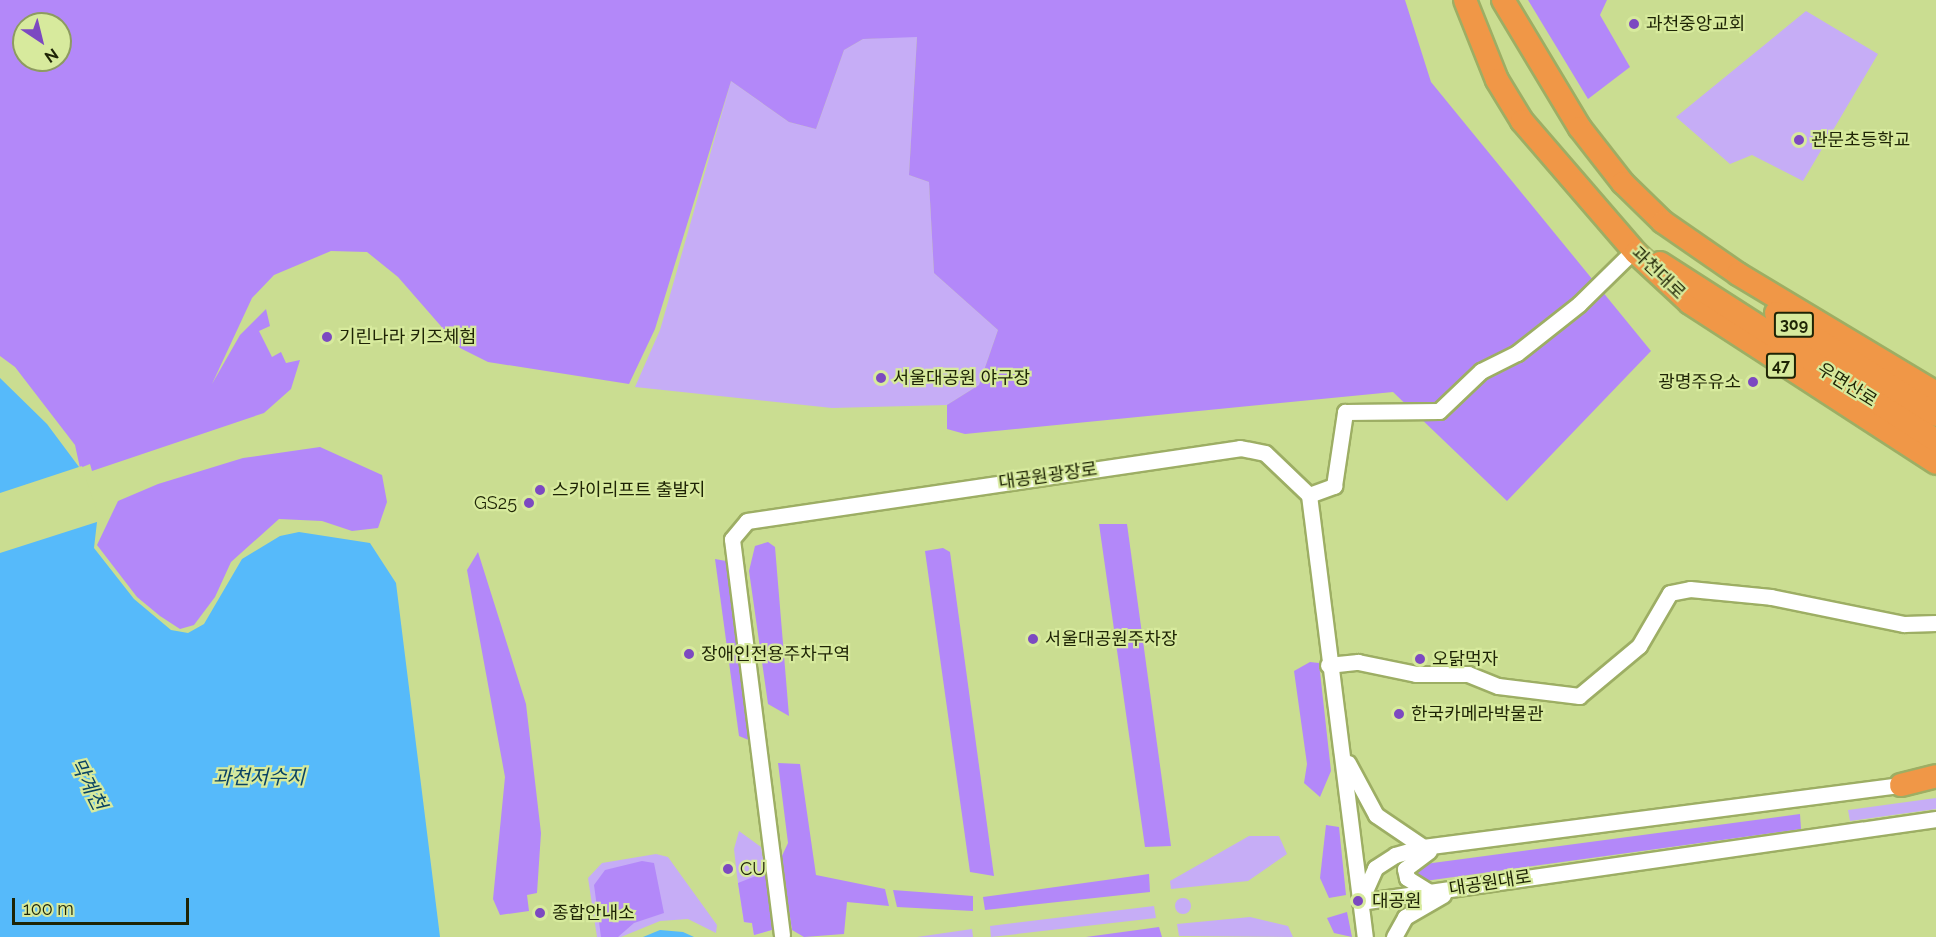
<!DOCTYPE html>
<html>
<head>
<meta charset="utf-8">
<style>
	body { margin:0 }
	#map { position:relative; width:1936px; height:937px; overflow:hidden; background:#cadd91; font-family:Raleway,"Noto Sans KR",sans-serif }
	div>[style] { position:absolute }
	.green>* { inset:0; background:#c6adf6 }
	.round { border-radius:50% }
	.forest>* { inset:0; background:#b388f9 }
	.water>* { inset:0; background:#56bafa }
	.pier>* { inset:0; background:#cadd91 }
	.roads { filter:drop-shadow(2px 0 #9dae64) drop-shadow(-2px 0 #9dae64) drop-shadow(0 2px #9dae64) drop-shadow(0 -2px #9dae64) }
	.minor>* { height:15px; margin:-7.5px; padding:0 7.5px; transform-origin:7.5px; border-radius:7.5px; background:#fff }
	.highway>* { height:22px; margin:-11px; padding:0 11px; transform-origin:11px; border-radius:11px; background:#f09747 }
	.dots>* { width:16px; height:16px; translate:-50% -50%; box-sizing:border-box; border:3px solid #d7ea9d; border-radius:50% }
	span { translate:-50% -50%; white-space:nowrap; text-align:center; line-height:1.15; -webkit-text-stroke:4.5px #d7ea9d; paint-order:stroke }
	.shield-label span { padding:2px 4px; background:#d7ea9d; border:2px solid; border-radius:4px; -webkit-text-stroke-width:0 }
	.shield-label { font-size:16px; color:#1e2405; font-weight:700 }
	.poi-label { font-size:18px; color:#1e2405 }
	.left { translate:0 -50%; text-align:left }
	.right { translate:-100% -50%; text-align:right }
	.street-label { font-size:18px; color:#1e2405 }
	.water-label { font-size:20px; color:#0a4363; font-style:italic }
	.north { position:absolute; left:12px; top:12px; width:60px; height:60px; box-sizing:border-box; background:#d7ea9d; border:2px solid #8d9b60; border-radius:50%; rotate:145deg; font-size:16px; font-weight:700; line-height:24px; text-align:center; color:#1e2405 }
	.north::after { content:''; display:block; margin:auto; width:21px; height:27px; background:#7c49c1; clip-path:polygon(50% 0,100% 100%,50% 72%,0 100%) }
	.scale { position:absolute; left:12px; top:898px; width:177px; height:27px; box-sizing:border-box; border:3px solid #1e2405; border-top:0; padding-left:8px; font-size:18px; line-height:21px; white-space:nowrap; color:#1e2405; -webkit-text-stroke:4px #d7ea9d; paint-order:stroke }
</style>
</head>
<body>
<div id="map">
	<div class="green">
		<i style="clip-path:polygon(1806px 11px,1878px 54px,1803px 181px,1752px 155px,1730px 164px,1676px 117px)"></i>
		<i style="clip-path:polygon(917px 36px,909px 175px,929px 182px,934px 273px,998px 330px,979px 385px,947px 405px,832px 408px,635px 387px,660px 330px,731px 81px,789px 122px,816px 129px,844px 50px,863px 39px)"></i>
		<i style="clip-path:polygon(1936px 798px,1936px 809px,1850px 821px,1848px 810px)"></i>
		<i style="clip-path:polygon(739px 831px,761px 847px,775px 929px,754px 935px,752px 923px,744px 922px,737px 876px,734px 849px)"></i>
		<i style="clip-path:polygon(1249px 836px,1279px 836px,1287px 854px,1248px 881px,1171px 889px,1170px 881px)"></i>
		<i style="clip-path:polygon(656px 854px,668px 857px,678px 871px,717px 925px,716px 933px,688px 919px,660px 921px,621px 937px,597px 937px,588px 878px,602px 863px)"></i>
		<i class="round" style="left:1175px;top:898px;width:16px;height:16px"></i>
		<i style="clip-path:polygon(1154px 906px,1156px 918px,991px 937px,990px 926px)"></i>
		<i style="clip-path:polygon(1250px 917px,1288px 926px,1293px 937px,1179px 936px,1177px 924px)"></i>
		<i style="clip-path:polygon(972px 929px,973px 937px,917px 937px)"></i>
	</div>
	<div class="forest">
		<i style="clip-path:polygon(evenodd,0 0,1405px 0,1431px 82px,1651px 351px,1507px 501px,1393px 392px,965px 434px,947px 429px,947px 405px,979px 385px,998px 330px,934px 273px,929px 182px,909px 175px,917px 37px,863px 39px,844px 50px,816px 129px,789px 122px,731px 81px,655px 329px,629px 384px,488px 362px,460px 348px,398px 277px,367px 252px,331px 251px,274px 275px,252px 298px,212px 384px,240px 335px,266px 309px,270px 326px,259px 331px,272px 357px,281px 352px,286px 363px,300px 360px,291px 389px,264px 413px,92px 471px,90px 464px,80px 468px,75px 445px,15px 367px,0 356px,0 0,24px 24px,60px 24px,60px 60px,24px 60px,24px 24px)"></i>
		<i style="clip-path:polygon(1528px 0,1607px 0,1600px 15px,1630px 67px,1588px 99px)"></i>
		<i style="clip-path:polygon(320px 447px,382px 475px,387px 502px,378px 528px,352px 531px,322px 521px,279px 519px,231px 562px,215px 597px,194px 625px,180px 629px,160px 616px,137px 597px,97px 545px,118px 501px,158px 484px,243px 458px)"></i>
		<i style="clip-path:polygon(1099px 524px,1127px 524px,1171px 846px,1145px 847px)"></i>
		<i style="clip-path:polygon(768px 542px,775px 547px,789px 716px,768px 704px,749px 571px,755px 546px)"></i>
		<i style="clip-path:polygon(943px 548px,950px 552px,994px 876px,970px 872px,925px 551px)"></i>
		<i style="clip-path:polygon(478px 552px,526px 704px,541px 833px,537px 893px,527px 895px,529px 911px,500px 915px,493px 899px,505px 777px,467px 570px)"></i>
		<i style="clip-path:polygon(715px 559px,726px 561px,751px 741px,739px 736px)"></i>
		<i style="clip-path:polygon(1310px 662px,1319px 663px,1331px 771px,1320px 797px,1304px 783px,1307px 764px,1294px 671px)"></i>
		<i style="clip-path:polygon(778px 763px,800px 764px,816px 875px,885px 889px,889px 906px,847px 902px,844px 934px,804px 937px,792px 930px,781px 858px,788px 843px)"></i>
		<i style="clip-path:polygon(1800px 814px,1801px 829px,1425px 881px,1418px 876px,1417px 868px,1425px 864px)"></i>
		<i style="clip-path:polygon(1326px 825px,1339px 827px,1346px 895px,1329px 898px,1320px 878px)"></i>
		<i style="clip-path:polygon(642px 861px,654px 863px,664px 913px,634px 923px,618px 937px,601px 937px,594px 885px,605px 870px)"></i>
		<i style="clip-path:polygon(766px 872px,775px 929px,754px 935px,752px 923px,744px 922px,738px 883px)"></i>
		<i style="clip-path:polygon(1149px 874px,1150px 892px,985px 910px,983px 897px)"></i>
		<i style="clip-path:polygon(893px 890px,973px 896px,973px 911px,897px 907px)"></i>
		<i style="clip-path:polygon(1347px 912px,1352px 937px,1334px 933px,1327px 918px)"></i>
		<i style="clip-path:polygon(1159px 927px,1162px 937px,1086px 937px)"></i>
	</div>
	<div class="water">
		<i style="clip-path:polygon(0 378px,47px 424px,82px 471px,97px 522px,94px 548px,134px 599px,171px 630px,188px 633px,204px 624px,242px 559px,280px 536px,299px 532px,370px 543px,396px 583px,440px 937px,0 937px)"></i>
		<i style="clip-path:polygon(660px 930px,683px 932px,694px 937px,643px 937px)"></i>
	</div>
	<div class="pier">
		<i style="clip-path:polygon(82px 466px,100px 521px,0 553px,0 493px)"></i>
	</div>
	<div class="roads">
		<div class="minor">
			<i style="left:1309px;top:495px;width:27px;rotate:-20deg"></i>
			<i style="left:1334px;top:486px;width:75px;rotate:-81.5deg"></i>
			<i style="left:1345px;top:412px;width:94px;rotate:-0.6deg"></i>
			<i style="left:1439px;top:411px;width:58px;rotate:-43.6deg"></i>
			<i style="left:1481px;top:371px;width:40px;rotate:-26.6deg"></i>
			<i style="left:1517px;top:353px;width:79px;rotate:-38.3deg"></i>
			<i style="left:1579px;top:304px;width:77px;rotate:-44.5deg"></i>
			<i style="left:1328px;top:665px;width:30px;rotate:-6deg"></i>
			<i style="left:1358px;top:662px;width:59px;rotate:11.7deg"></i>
			<i style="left:1416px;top:674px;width:52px"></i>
			<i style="left:1468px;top:674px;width:32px;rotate:22deg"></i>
			<i style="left:1498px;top:686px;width:82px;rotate:7deg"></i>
			<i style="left:1579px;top:696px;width:78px;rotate:-39.8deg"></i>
			<i style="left:1639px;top:646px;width:61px;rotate:-59.7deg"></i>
			<i style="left:1670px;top:593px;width:20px;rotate:-11deg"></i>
			<i style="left:1690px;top:589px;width:81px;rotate:5.6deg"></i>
			<i style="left:1771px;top:597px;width:136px;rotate:11.5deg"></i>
			<i style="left:1904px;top:624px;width:32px;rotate:-2deg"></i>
			<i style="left:1348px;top:763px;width:59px;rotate:61.7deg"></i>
			<i style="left:1376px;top:815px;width:57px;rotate:34.2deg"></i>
			<i style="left:1429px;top:851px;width:30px;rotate:143deg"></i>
			<i style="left:1405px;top:869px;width:9px;rotate:77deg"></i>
			<i style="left:1407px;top:878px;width:28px;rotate:32deg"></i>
			<i style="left:1361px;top:900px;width:35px;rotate:-66deg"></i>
			<i style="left:1375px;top:868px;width:24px;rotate:-33deg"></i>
			<i style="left:1395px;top:855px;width:29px;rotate:-16deg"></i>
			<i style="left:1423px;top:847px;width:482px;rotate:-7.4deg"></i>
			<i style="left:1360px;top:902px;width:582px;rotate:-8.2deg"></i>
			<i style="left:782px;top:935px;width:399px;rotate:-97.2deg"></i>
			<i style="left:732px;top:539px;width:23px;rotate:-50deg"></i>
			<i style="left:747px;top:521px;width:498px;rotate:-8.4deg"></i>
			<i style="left:1240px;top:448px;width:25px;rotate:11deg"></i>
			<i style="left:1265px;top:453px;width:61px;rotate:43.7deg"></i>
			<i style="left:1309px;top:495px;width:446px;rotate:82.8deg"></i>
			<i style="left:1394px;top:937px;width:23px;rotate:-61deg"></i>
			<i style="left:1405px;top:917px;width:44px;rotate:-30.1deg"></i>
		</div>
		<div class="highway">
			<i style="left:1465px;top:0;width:86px;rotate:68.2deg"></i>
			<i style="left:1497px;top:80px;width:48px;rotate:58.6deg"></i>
			<i style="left:1522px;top:121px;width:174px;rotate:49.2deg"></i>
			<i style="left:1636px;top:253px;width:74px;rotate:42.8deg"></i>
			<i style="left:1690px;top:303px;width:293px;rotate:33deg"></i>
			<i style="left:1503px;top:0;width:149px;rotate:59deg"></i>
			<i style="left:1580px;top:128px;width:70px;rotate:52deg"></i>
			<i style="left:1623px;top:183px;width:56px;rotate:44.3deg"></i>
			<i style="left:1663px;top:222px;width:91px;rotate:34.7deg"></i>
			<i style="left:1738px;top:274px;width:231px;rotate:31deg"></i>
			<i style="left:1660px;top:263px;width:328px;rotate:32.7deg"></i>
			<i style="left:1776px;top:313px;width:190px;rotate:32.5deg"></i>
			<i style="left:1901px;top:785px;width:36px;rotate:-14deg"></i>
		</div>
	</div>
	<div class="dots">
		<i style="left:1634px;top:24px;background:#7c49c1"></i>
		<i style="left:1799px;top:140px;background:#7c49c1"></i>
		<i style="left:327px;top:337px;background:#7c49c1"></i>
		<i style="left:881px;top:378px;background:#7c49c1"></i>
		<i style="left:1753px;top:382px;background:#7c49c1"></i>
		<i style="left:540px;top:490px;background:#7c49c1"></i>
		<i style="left:529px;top:503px;background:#7c49c1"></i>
		<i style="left:1033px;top:639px;background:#7c49c1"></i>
		<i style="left:689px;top:654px;background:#7c49c1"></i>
		<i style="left:1420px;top:659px;background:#7c49c1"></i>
		<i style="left:1399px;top:714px;background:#7c49c1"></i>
		<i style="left:728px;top:869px;background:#7c49c1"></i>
		<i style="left:1358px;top:901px;background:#7c49c1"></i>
		<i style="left:540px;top:913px;background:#7c49c1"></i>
	</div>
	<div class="shield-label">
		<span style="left:1794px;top:325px">309</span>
		<span style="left:1781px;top:366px">47</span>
	</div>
	<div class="poi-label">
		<span class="left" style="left:1646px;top:24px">과천중앙교회</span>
		<span class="left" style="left:1811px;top:140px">관문초등학교</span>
		<span class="left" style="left:339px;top:337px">기린나라 키즈체험</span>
		<span class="left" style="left:893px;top:378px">서울대공원 야구장</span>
		<span class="right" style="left:1741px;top:382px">광명주유소</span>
		<span class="left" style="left:552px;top:490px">스카이리프트 출발지</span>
		<span class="right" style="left:517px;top:503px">GS25</span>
		<span class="left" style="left:1045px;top:639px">서울대공원주차장</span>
		<span class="left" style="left:701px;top:654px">장애인전용주차구역</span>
		<span class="left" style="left:1432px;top:659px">오닭먹자</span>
		<span class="left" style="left:1411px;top:714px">한국카메라박물관</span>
		<span class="left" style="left:740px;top:869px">CU</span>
		<span class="left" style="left:1372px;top:901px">대공원</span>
		<span class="left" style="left:552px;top:913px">종합안내소</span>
	</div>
	<div class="street-label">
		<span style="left:1658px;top:273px;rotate:44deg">과천대로</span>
		<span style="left:1847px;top:385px;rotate:32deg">우면산로</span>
		<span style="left:1048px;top:476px;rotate:-8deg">대공원광장로</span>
		<span style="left:1490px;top:883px;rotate:-9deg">대공원대로</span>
	</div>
	<div class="water-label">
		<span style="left:259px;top:777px">과천저수지</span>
		<span style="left:88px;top:784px;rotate:63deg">막계천</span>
	</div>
	<div class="north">N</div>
	<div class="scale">100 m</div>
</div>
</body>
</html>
